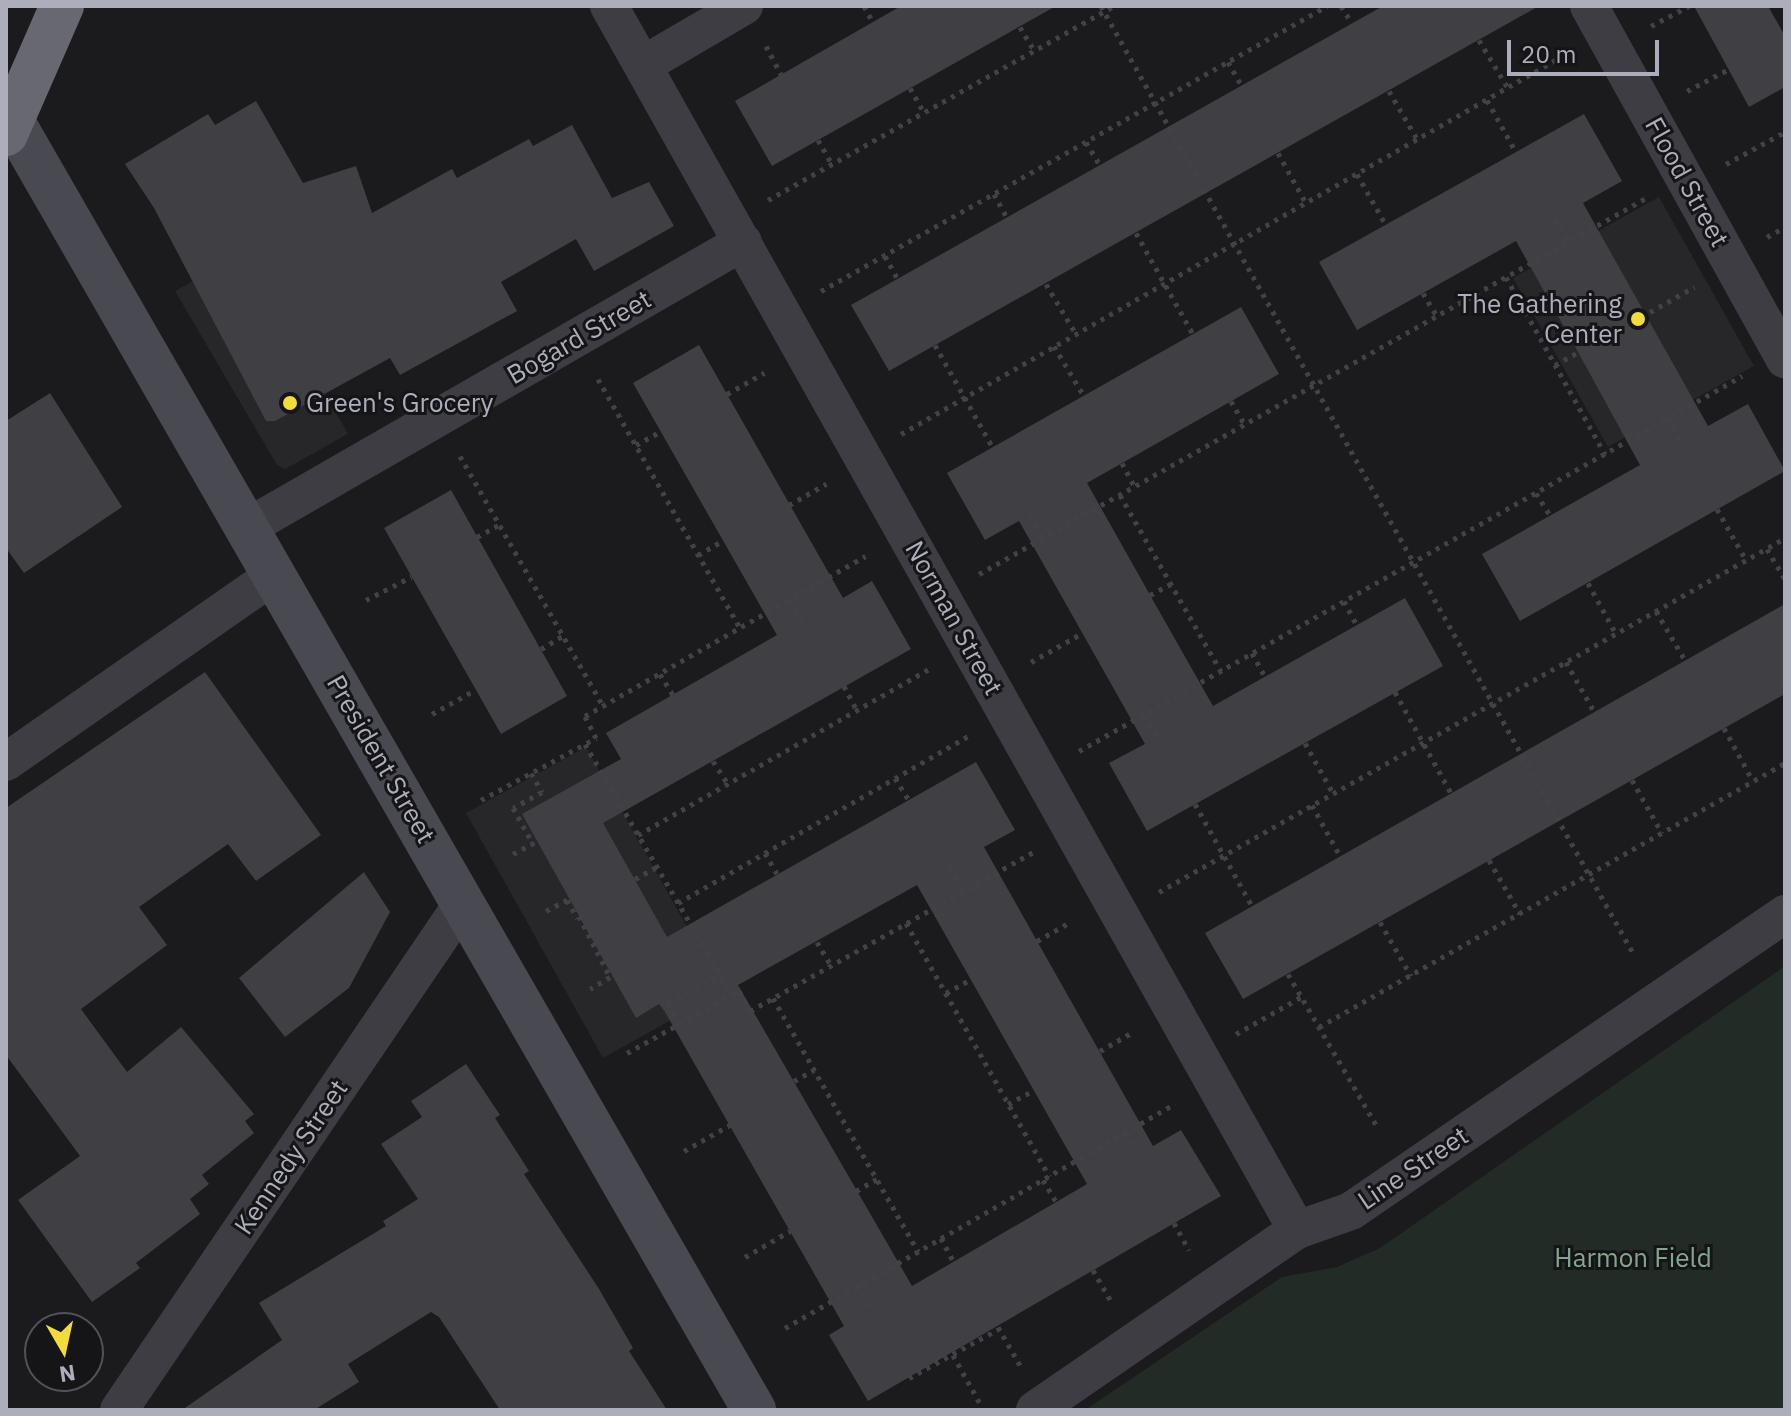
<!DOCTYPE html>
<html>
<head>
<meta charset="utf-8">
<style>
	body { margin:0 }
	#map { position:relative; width:1791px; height:1416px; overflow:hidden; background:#1b1a1c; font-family:"IBM Plex Sans",sans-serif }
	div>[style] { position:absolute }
	.built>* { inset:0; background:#272629 }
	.green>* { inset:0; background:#222b25 }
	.building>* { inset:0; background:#403f44 }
	.path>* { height:5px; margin-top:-2.5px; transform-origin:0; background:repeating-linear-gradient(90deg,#414148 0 4px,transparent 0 10px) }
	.street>* { height:38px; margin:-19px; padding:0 19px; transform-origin:19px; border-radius:19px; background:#3d3d43 }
	.secondary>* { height:44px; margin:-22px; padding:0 22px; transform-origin:22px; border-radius:22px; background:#494951 }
	.highway>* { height:44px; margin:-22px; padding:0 22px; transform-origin:22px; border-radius:22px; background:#676872 }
	.dots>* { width:22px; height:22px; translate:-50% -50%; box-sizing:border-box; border:4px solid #151517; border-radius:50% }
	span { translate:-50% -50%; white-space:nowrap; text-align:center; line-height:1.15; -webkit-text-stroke:6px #151517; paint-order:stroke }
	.street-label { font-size:26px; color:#adaebc }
	.poi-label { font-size:26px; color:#adaebc }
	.right { translate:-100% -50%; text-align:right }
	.left { translate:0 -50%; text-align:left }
	.park-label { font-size:26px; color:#84a68d }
	.frame { position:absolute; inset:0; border:8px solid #adaebc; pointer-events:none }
	.north { position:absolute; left:24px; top:1312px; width:80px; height:80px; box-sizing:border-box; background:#151517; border:2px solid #525259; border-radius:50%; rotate:171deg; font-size:22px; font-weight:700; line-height:32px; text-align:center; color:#adaebc }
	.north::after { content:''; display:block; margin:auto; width:28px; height:36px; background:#f2dc3c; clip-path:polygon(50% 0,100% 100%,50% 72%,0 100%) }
	.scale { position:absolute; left:1507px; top:40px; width:152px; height:36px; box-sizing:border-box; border:4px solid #adaebc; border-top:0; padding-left:10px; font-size:24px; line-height:28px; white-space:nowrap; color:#adaebc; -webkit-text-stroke:6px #151517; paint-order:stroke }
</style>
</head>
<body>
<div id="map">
	<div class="built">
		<i style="clip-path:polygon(1659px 197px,1754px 366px,1608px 447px,1513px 278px)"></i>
		<i style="clip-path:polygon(286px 230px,263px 284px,348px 434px,285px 469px,277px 465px,175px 291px)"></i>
		<i style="clip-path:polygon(586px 747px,723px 991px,603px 1058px,466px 813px)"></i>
	</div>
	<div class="green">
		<i style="clip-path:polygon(1785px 966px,1785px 1410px,1085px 1410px,1282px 1277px,1337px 1267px,1380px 1248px)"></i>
	</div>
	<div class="building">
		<i style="clip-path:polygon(901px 6px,1056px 6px,772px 166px,735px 101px)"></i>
		<i style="clip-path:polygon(1383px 6px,1539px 6px,889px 371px,851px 305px)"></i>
		<i style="clip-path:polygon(1694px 6px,1768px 6px,1785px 36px,1785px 87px,1749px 107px)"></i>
		<i style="clip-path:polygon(256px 101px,303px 183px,356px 166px,372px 213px,452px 169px,457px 178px,529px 139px,533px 146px,572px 125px,612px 198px,649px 182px,674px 226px,594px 271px,576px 239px,501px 282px,517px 311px,400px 375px,390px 358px,275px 421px,266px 421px,154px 208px,125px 164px,208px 114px,215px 125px)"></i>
		<i style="clip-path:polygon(1584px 114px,1622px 181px,1583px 203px,1708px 426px,1748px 404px,1785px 471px,1520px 621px,1482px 554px,1640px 465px,1578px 352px,1516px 241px,1357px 330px,1319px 262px)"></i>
		<i style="clip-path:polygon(1241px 307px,1279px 374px,1087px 483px,1150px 595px,1213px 706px,1405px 598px,1443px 666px,1147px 831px,1109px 763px,1145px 744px,1019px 521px,985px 540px,947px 473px)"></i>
		<i style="clip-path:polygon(evenodd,699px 345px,843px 598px,872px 581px,911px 649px,603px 823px,667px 937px,976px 762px,1015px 830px,984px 847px,1037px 941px,1153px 1146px,1181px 1130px,1221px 1196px,868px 1401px,829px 1335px,844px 1326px,665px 1012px,659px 1004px,636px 1018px,522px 814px,621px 759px,606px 733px,777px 635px,633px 383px,699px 345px,917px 885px,1087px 1184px,912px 1286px,738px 985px,917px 885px)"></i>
		<i style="clip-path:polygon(50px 393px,122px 507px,24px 573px,6px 548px,6px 421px)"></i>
		<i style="clip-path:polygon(451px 490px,567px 696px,501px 734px,384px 528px)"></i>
		<i style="clip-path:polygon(1785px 604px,1785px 694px,1243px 999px,1205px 933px)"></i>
		<i style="clip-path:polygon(205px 672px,321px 835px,256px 881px,228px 844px,139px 907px,167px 945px,81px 1009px,127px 1072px,181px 1027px,254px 1114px,245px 1121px,254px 1133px,202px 1175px,209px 1184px,190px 1199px,200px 1214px,136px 1263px,140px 1268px,92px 1302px,18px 1200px,80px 1156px,6px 1055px,6px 808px)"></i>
		<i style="clip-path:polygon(364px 872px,390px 912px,349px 988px,285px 1037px,239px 978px)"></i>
		<i style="clip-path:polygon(466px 1064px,500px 1115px,495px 1118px,529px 1171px,524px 1174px,599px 1289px,633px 1348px,629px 1351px,667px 1410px,500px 1410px,439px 1317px,431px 1312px,348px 1364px,359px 1382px,314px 1410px,182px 1410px,282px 1340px,259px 1303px,386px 1226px,383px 1221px,418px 1199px,381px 1144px,422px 1117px,411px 1101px)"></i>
	</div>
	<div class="path">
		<i style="left:864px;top:6px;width:18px;rotate:61deg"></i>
		<i style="left:1101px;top:6px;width:1086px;rotate:60.67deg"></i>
		<i style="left:1341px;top:6px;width:20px;rotate:57deg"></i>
		<i style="left:1651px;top:26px;width:43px;rotate:-27.8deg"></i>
		<i style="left:1020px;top:27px;width:27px;rotate:59deg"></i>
		<i style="left:1479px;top:40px;width:56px;rotate:58.9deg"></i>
		<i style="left:766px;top:46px;width:32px;rotate:62deg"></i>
		<i style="left:1228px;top:62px;width:28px;rotate:60deg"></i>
		<i style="left:910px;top:88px;width:28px;rotate:60deg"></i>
		<i style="left:1389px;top:91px;width:56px;rotate:59.7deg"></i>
		<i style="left:1687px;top:91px;width:47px;rotate:-27.6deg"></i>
		<i style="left:1487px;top:100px;width:60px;rotate:60.9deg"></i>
		<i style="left:818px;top:140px;width:28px;rotate:60deg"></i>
		<i style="left:1086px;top:142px;width:27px;rotate:59deg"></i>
		<i style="left:1278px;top:153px;width:57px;rotate:60.8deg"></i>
		<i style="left:1726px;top:164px;width:67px;rotate:-28.5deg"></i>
		<i style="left:1357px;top:174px;width:59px;rotate:60.4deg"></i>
		<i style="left:994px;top:194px;width:26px;rotate:61deg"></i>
		<i style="left:768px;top:200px;width:396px;rotate:-29.3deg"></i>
		<i style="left:1555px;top:219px;width:26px;rotate:61deg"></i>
		<i style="left:1136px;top:233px;width:116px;rotate:60.6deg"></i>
		<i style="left:1767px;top:237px;width:21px;rotate:-29deg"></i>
		<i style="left:885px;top:256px;width:26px;rotate:61deg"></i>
		<i style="left:1506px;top:277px;width:203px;rotate:60.8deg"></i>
		<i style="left:1046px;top:284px;width:58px;rotate:59deg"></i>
		<i style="left:821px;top:291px;width:581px;rotate:-29.39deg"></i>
		<i style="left:1423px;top:293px;width:27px;rotate:59deg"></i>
		<i style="left:1650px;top:312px;width:51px;rotate:-29.6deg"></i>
		<i style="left:935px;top:345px;width:118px;rotate:60.6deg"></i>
		<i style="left:1054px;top:346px;width:58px;rotate:59deg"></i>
		<i style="left:1555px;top:365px;width:26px;rotate:-29deg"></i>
		<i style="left:598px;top:379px;width:287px;rotate:60.3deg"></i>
		<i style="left:727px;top:394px;width:43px;rotate:-29.6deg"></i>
		<i style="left:1231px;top:401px;width:28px;rotate:60deg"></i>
		<i style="left:1669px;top:418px;width:27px;rotate:63deg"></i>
		<i style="left:901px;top:434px;width:766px;rotate:-29.74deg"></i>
		<i style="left:636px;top:445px;width:29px;rotate:-29deg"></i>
		<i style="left:460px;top:456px;width:288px;rotate:60.2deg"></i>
		<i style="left:1122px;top:463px;width:26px;rotate:62deg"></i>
		<i style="left:1536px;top:493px;width:26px;rotate:58deg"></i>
		<i style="left:1120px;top:495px;width:203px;rotate:60.2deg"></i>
		<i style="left:789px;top:505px;width:43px;rotate:-29.6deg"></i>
		<i style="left:1717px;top:509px;width:59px;rotate:60.4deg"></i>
		<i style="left:1030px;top:515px;width:26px;rotate:61deg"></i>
		<i style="left:477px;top:537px;width:25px;rotate:-29deg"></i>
		<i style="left:1767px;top:549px;width:35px;rotate:59deg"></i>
		<i style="left:698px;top:555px;width:28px;rotate:-30deg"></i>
		<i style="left:979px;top:574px;width:766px;rotate:-29.41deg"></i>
		<i style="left:1588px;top:583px;width:58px;rotate:61.2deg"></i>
		<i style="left:1150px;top:595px;width:24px;rotate:-28deg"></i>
		<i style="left:366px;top:600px;width:51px;rotate:-27.1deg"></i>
		<i style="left:789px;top:600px;width:25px;rotate:58deg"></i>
		<i style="left:1344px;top:601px;width:27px;rotate:62deg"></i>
		<i style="left:1656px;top:611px;width:57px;rotate:59.4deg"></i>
		<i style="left:541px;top:649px;width:26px;rotate:-31deg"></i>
		<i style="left:1252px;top:653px;width:26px;rotate:61deg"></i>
		<i style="left:1031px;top:662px;width:55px;rotate:-29.4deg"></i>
		<i style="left:1566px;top:662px;width:56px;rotate:60.3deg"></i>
		<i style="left:660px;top:674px;width:25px;rotate:58deg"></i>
		<i style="left:844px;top:686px;width:27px;rotate:62deg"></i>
		<i style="left:1395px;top:692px;width:115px;rotate:61deg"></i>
		<i style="left:432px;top:714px;width:49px;rotate:-29.2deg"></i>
		<i style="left:1144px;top:715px;width:26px;rotate:59deg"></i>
		<i style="left:1724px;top:728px;width:60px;rotate:61.3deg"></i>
		<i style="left:1305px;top:743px;width:57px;rotate:60.8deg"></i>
		<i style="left:585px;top:744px;width:291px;rotate:59.6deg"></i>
		<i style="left:1079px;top:751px;width:762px;rotate:-29.49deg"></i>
		<i style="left:713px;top:761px;width:27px;rotate:57deg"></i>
		<i style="left:531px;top:773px;width:22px;rotate:60deg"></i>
		<i style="left:542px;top:792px;width:33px;rotate:151deg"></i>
		<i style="left:513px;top:808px;width:41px;rotate:60.9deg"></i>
		<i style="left:895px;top:778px;width:26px;rotate:58deg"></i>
		<i style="left:1632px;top:780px;width:61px;rotate:60.5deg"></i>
		<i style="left:481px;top:800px;width:131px;rotate:-28.3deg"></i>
		<i style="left:596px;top:738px;width:25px;rotate:-117deg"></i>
		<i style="left:585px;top:716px;width:323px;rotate:-29.7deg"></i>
		<i style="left:1195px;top:804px;width:117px;rotate:60.8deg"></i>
		<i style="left:1312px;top:805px;width:58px;rotate:61.2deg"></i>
		<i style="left:638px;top:835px;width:335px;rotate:-29.7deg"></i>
		<i style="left:765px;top:853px;width:24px;rotate:60deg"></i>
		<i style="left:513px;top:854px;width:27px;rotate:-28deg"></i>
		<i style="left:1489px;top:860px;width:62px;rotate:60.1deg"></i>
		<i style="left:949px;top:867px;width:28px;rotate:60deg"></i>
		<i style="left:635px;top:879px;width:25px;rotate:-29deg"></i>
		<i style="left:1159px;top:892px;width:719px;rotate:-29.49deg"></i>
		<i style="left:678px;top:903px;width:335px;rotate:-29.9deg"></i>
		<i style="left:546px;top:911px;width:24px;rotate:-28deg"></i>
		<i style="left:567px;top:900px;width:21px;rotate:61deg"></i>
		<i style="left:579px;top:916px;width:68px;rotate:63.1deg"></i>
		<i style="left:610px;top:977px;width:23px;rotate:149deg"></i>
		<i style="left:1380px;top:922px;width:62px;rotate:60.1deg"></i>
		<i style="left:906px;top:923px;width:291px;rotate:60.5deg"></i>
		<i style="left:1037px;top:941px;width:40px;rotate:-29.7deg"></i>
		<i style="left:817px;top:942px;width:27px;rotate:59deg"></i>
		<i style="left:1288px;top:974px;width:178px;rotate:59.7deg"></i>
		<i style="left:946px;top:993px;width:29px;rotate:-29deg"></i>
		<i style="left:773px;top:998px;width:292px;rotate:60.2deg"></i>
		<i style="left:680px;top:1024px;width:24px;rotate:-120deg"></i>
		<i style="left:668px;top:1003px;width:59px;rotate:-28.3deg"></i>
		<i style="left:1319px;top:1027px;width:536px;rotate:-29.53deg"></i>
		<i style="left:1236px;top:1034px;width:75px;rotate:-29.6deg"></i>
		<i style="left:1100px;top:1051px;width:39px;rotate:-30deg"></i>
		<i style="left:627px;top:1053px;width:128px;rotate:-29deg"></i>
		<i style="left:739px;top:991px;width:23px;rotate:61deg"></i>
		<i style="left:750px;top:1011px;width:325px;rotate:-29.3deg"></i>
		<i style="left:794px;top:1081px;width:23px;rotate:-29deg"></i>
		<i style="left:1008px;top:1104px;width:30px;rotate:-28deg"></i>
		<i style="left:1125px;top:1133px;width:25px;rotate:58deg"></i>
		<i style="left:684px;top:1151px;width:53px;rotate:-29.5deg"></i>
		<i style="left:1043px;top:1180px;width:26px;rotate:59deg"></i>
		<i style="left:856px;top:1191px;width:24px;rotate:-30deg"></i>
		<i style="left:1174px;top:1223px;width:31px;rotate:61deg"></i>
		<i style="left:941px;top:1238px;width:27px;rotate:62deg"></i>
		<i style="left:745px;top:1257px;width:52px;rotate:-30deg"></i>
		<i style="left:1093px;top:1270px;width:39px;rotate:60deg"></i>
		<i style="left:858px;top:1285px;width:29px;rotate:61deg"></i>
		<i style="left:998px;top:1327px;width:46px;rotate:60.1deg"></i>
		<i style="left:785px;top:1328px;width:450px;rotate:-29.9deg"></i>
		<i style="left:953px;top:1355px;width:57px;rotate:60.8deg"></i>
		<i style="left:909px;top:1378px;width:102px;rotate:-28.6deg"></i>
	</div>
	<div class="street">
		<i style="left:609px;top:6px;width:1404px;rotate:60.66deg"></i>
		<i style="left:1589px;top:6px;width:404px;rotate:61deg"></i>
		<i style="left:643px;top:65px;width:117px;rotate:-30.3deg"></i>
		<i style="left:248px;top:527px;width:571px;rotate:-29.93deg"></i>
		<i style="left:6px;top:762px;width:328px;rotate:-34.9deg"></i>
		<i style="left:119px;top:1410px;width:613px;rotate:-55.84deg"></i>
		<i style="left:1035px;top:1410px;width:318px;rotate:-34.5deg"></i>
		<i style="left:1297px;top:1230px;width:57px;rotate:-19.4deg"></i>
		<i style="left:1351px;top:1211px;width:526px;rotate:-34.39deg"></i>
	</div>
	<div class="secondary">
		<i style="left:6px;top:110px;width:1500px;rotate:60.08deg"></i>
	</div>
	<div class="highway">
		<i style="left:6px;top:134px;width:140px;rotate:-66.4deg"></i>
	</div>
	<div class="dots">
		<i style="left:1638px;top:319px;background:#f2dc3c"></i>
		<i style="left:290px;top:403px;background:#f2dc3c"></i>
	</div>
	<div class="street-label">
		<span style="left:1687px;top:182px;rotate:61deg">Flood Street</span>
		<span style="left:579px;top:337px;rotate:-30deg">Bogard Street</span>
		<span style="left:954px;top:618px;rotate:61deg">Norman Street</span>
		<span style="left:381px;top:759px;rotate:60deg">President Street</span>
		<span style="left:291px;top:1157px;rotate:-56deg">Kennedy Street</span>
		<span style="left:1413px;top:1168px;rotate:-34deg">Line Street</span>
	</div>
	<div class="poi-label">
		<span class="right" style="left:1622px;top:319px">The Gathering<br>Center</span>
		<span class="left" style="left:306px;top:403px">Green's Grocery</span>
	</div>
	<div class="park-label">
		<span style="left:1633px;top:1258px">Harmon Field</span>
	</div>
	<div class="frame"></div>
	<div class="north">N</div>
	<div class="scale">20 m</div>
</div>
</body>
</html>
